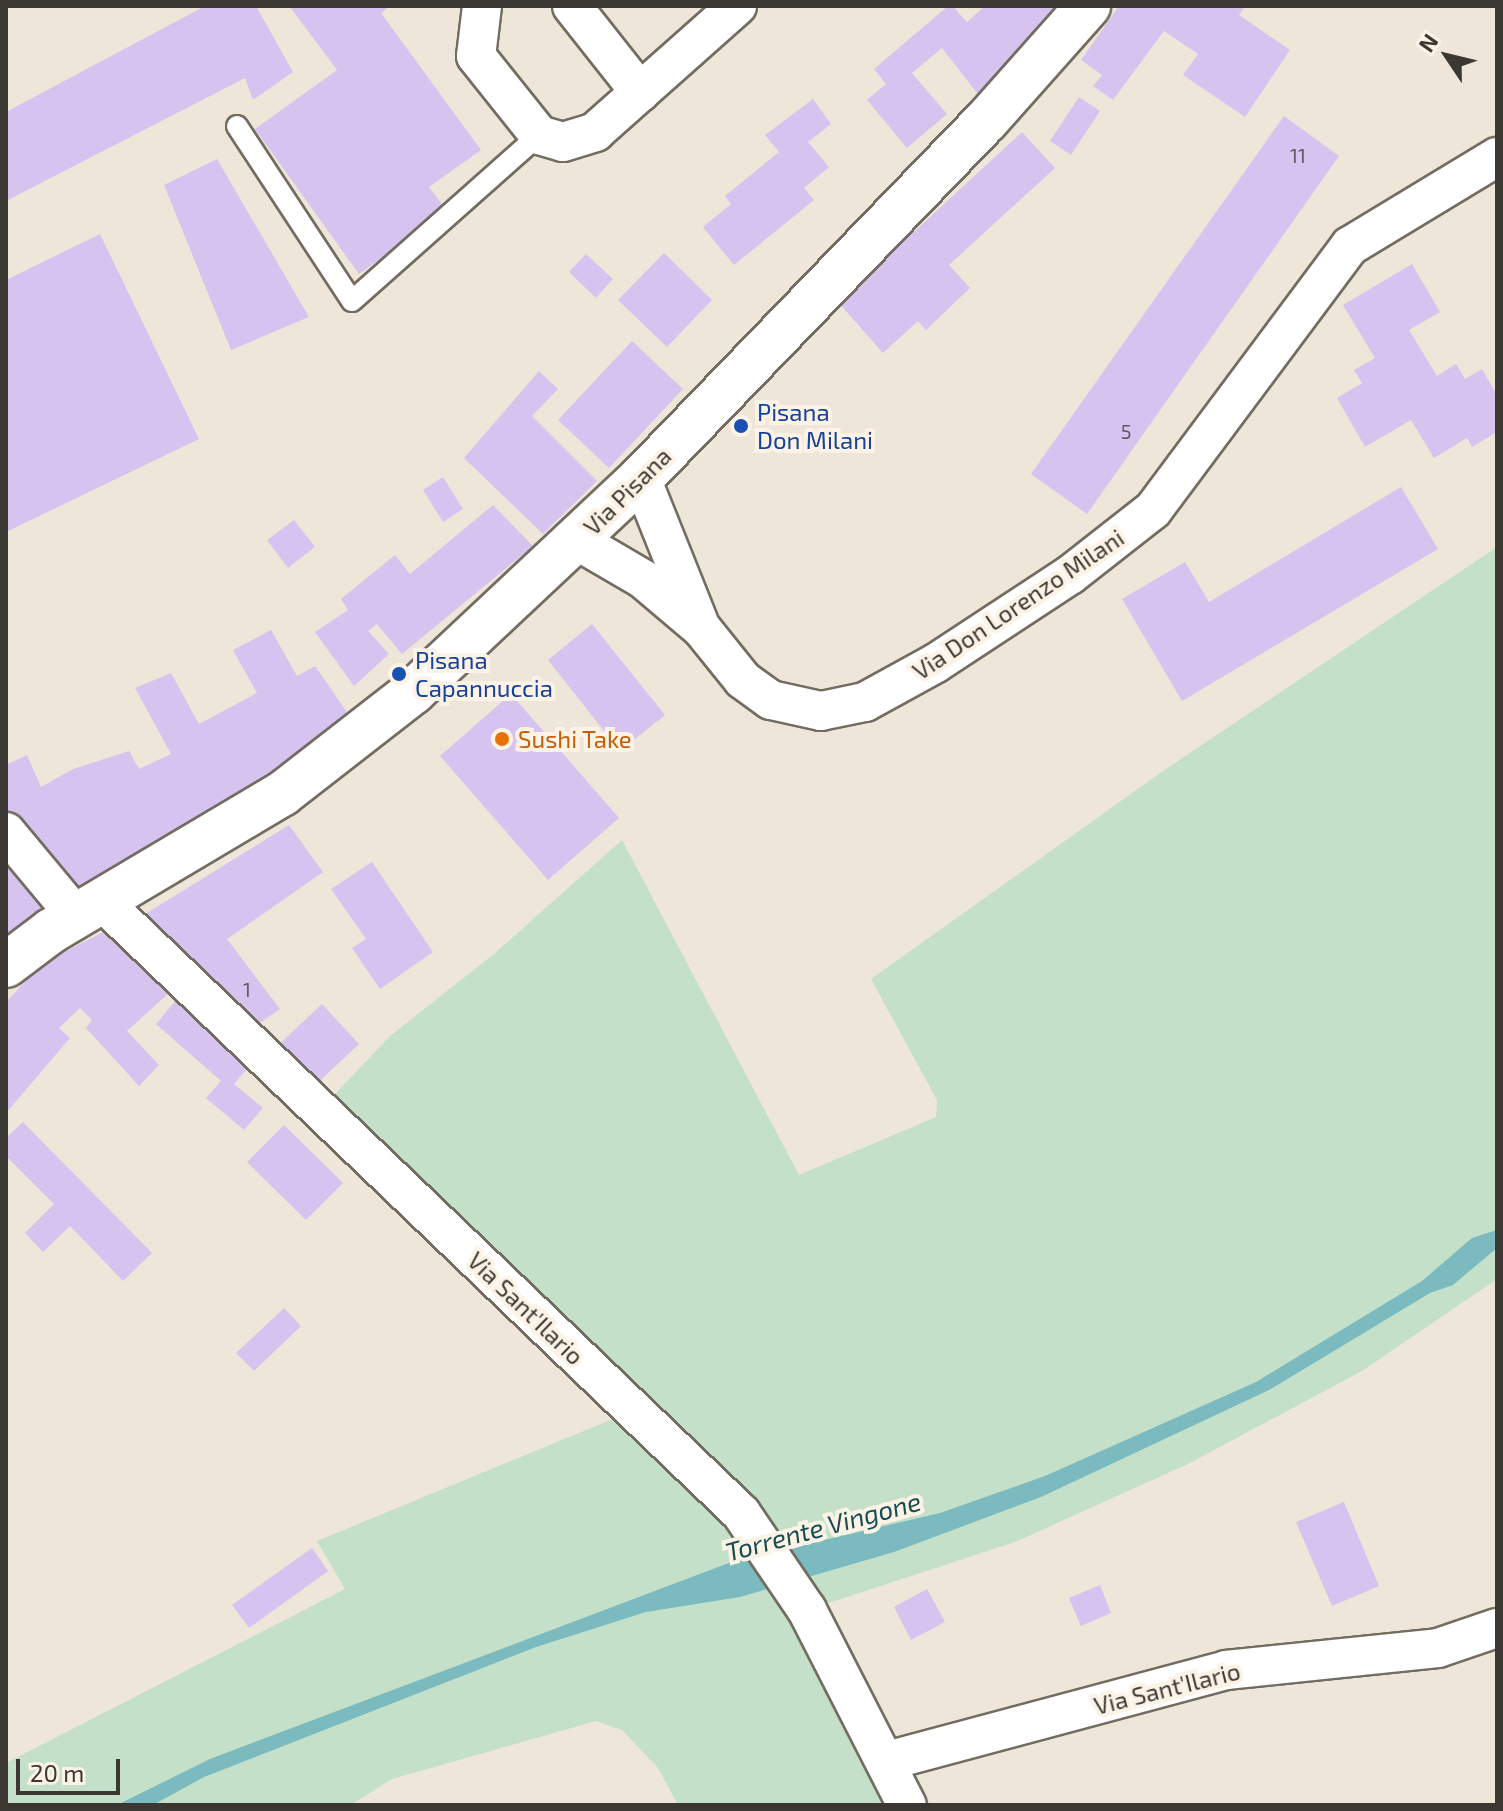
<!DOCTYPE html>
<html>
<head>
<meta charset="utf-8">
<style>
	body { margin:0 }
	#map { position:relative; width:1503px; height:1811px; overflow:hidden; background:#eee6d9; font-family:"Exo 2",sans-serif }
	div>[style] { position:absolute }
	.green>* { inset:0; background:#c4e0c9 }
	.water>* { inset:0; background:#7bbbbf }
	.building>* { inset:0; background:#d7c3f0 }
	.roads { filter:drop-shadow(2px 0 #736c61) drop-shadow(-2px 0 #736c61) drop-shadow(0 2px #736c61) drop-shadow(0 -2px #736c61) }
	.lane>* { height:20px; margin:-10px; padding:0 10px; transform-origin:10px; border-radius:10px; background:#fff }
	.street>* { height:38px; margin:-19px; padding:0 19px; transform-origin:19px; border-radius:19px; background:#fff }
	.secondary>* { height:44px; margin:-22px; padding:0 22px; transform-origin:22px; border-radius:22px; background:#fff }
	.dots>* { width:22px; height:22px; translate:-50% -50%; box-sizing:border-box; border:4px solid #fcf3e6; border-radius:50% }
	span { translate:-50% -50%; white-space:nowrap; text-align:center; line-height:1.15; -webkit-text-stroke:8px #fcf3e6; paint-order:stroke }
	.number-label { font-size:20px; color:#625b62 }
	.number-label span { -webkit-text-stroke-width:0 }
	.transit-label { font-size:24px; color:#164399 }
	.left { translate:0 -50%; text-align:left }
	.street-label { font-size:24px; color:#3b3833 }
	.food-label { font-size:24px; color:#c56008 }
	.water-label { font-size:26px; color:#164f52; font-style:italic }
	.frame { position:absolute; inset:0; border:8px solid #3b3833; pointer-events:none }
	.north { position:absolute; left:1407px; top:16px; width:80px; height:80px; -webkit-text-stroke:6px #fcf3e6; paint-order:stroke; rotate:305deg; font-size:22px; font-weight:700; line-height:32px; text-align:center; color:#3b3833 }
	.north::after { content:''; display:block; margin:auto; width:28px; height:36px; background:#3b3833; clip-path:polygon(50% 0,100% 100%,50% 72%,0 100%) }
	.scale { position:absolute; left:16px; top:1759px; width:104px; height:36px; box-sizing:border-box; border:4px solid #3b3833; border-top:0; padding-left:10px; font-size:24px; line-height:28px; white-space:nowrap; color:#3b3833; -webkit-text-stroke:6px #fcf3e6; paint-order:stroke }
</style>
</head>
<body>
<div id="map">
	<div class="green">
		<i style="clip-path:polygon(1497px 547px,1497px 1279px,1362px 1371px,1188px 1464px,1015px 1542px,807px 1610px,907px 1805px,678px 1805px,658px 1768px,622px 1730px,596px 1721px,392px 1779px,351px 1805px,6px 1805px,6px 1763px,345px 1589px,317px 1541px,632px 1411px,319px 1111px,390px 1036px,494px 954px,622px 840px,799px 1175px,936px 1117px,937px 1100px,871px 979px,1160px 773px)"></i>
	</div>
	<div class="water">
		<i style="clip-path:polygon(1497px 1230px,1497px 1248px,1453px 1285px,1430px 1293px,1269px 1390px,1041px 1497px,894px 1552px,740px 1597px,646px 1612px,536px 1647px,204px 1777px,153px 1805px,117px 1805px,210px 1759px,734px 1561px,940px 1513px,1045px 1476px,1256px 1382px,1422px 1281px,1472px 1238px)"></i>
	</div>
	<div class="building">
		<i style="clip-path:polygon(205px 6px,256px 6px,293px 72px,253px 100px,245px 78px,6px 201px,6px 112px)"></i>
		<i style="clip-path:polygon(289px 6px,390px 6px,381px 13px,481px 150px,429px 187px,447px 211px,359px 274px,255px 129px,337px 70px)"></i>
		<i style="clip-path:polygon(948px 6px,958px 6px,955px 9px,967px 22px,985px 6px,1073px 6px,984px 102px,942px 48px,912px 73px,947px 114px,907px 148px,867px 100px,886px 84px,874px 69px)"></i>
		<i style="clip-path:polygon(1119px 6px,1245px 6px,1239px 15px,1290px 50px,1245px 117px,1183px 75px,1198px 54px,1164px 31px,1113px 100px,1093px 86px,1102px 75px,1081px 60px)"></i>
		<i style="clip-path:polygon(1079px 97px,1100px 111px,1071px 155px,1050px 141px)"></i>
		<i style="clip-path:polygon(813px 99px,831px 124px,808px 142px,829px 167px,804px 188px,814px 200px,734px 265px,703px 227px,731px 204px,725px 196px,779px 152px,765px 135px)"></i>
		<i style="clip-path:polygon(1284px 116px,1339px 156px,1087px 514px,1031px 474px)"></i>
		<i style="clip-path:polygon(1022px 132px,1055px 168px,949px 265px,970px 288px,926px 330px,918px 321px,883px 353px,838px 302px)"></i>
		<i style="clip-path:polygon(217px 159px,309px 317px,231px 350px,164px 185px)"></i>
		<i style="clip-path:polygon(100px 234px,199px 439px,6px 532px,6px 280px)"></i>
		<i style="clip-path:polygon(664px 253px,712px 300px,667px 347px,618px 300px)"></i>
		<i style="clip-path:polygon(586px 254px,613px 279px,596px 298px,569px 272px)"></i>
		<i style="clip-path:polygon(1412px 264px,1440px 312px,1409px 330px,1437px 376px,1456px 364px,1465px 379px,1482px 369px,1497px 395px,1497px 432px,1472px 447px,1467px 438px,1434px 458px,1411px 420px,1365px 447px,1337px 398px,1362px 383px,1354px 370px,1375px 358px,1343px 305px)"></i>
		<i style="clip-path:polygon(632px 341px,683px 389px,609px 468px,558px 420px)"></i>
		<i style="clip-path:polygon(539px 371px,558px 389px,532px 416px,597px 481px,543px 534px,464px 458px)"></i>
		<i style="clip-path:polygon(443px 477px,463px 509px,443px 522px,423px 490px)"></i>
		<i style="clip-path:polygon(1401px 487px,1438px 549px,1182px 701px,1122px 599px,1185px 562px,1209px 602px)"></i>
		<i style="clip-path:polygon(493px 505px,533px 546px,402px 654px,377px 624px,368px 631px,389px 654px,354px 686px,315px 632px,348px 610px,341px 599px,395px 555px,410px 574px)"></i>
		<i style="clip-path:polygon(294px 520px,315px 547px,288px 568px,267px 540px)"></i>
		<i style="clip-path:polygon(592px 624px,665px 715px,620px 751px,548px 660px)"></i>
		<i style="clip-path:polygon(271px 630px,297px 676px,315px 666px,351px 718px,301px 761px,69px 903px,6px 813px,6px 765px,27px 755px,41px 787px,73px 769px,129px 751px,139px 769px,171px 754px,135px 688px,171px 673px,199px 724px,257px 693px,233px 650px)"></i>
		<i style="clip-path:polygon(511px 694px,619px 818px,548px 880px,440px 756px)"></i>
		<i style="clip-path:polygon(289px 825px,323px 872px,227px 939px,280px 1009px,248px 1031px,142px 916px)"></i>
		<i style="clip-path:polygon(6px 844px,56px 909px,6px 947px)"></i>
		<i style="clip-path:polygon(372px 862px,433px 952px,380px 989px,352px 948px,366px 939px,331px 889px)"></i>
		<i style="clip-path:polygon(107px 930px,170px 992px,127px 1031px,159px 1065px,139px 1086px,86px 1028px,92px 1020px,80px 1008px,59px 1028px,70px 1038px,6px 1113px,6px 1002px,43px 963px)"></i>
		<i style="clip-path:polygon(182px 993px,257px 1057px,234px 1084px,263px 1108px,244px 1130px,206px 1098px,221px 1081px,156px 1024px)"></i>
		<i style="clip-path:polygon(322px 1004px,359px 1044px,307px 1093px,270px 1053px)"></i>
		<i style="clip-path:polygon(23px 1122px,152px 1253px,123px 1281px,70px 1226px,43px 1252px,25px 1233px,54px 1204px,6px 1156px,6px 1138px)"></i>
		<i style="clip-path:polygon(284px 1125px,343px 1183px,306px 1220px,247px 1162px)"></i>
		<i style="clip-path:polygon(284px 1308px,301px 1326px,254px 1371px,236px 1353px)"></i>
		<i style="clip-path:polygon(1344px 1502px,1379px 1586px,1332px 1606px,1296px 1522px)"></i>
		<i style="clip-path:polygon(312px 1548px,328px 1571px,249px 1628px,232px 1605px)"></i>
		<i style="clip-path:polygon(1100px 1585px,1111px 1613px,1081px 1626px,1069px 1598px)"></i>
		<i style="clip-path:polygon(927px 1589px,945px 1622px,911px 1640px,894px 1607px)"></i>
	</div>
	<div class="roads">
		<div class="lane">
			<i style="left:237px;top:126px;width:209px;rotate:56.7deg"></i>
			<i style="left:352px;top:301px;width:250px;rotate:-41.6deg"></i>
		</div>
		<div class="street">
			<i style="left:482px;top:6px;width:50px;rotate:96.8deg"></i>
			<i style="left:476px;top:56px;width:101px;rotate:51.4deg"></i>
			<i style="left:539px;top:135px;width:25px;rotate:16deg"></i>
			<i style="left:563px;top:142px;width:34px;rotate:-17deg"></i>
			<i style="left:595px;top:132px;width:190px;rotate:-41.6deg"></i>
			<i style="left:572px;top:6px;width:110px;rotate:51.7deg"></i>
			<i style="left:641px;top:478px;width:156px;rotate:68.2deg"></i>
			<i style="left:578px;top:541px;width:75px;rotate:30.3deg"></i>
			<i style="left:643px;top:579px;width:77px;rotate:40.3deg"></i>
			<i style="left:702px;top:629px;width:65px;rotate:51.2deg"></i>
			<i style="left:743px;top:680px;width:34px;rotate:36deg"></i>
			<i style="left:771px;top:700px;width:51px;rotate:12.4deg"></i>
			<i style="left:821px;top:711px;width:45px;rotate:-11.6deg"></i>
			<i style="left:865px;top:702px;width:81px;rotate:-28.8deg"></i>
			<i style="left:936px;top:663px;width:160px;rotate:-33.3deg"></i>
			<i style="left:1070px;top:575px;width:105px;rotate:-38.1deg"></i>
			<i style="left:1153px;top:510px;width:329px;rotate:-53.3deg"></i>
			<i style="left:1350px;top:246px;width:172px;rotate:-31.2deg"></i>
			<i style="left:6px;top:832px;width:109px;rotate:50.2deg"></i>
			<i style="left:104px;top:903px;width:882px;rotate:43.76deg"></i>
			<i style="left:741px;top:1513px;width:117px;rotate:55.8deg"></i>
			<i style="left:807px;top:1610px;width:219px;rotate:62.9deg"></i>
			<i style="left:887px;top:1761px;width:351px;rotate:-15deg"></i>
			<i style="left:1226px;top:1670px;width:213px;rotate:-5.9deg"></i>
			<i style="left:1438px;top:1648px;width:62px;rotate:-18.7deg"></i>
		</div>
		<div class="secondary">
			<i style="left:6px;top:965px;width:56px;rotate:-37.1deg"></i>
			<i style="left:51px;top:931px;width:269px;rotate:-30.7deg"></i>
			<i style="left:282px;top:794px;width:166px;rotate:-37.9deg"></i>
			<i style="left:413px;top:692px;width:313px;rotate:-43.2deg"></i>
			<i style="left:641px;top:478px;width:496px;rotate:-46deg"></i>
			<i style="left:986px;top:121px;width:154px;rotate:-48.4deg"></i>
		</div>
	</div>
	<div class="dots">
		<i style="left:741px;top:426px;background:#1a4fb4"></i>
		<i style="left:399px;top:674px;background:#1a4fb4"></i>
		<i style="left:502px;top:739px;background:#e8710a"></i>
	</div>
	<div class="number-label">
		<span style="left:1298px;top:155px">11</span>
		<span style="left:1126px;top:431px">5</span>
		<span style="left:247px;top:989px">1</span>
	</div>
	<div class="transit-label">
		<span class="left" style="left:757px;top:426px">Pisana<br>Don Milani</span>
		<span class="left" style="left:415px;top:674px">Pisana<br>Capannuccia</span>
	</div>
	<div class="street-label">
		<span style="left:627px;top:491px;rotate:-45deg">Via Pisana</span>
		<span style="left:1018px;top:604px;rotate:-34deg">Via Don Lorenzo Milani</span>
		<span style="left:526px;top:1308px;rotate:44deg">Via Sant'Ilario</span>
		<span style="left:1167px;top:1688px;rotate:-14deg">Via Sant'Ilario</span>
	</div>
	<div class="food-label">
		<span class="left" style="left:518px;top:739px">Sushi Take</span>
	</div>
	<div class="water-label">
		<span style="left:823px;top:1526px;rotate:-15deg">Torrente Vingone</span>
	</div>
	<div class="frame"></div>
	<div class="north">N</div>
	<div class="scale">20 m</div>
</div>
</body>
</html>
